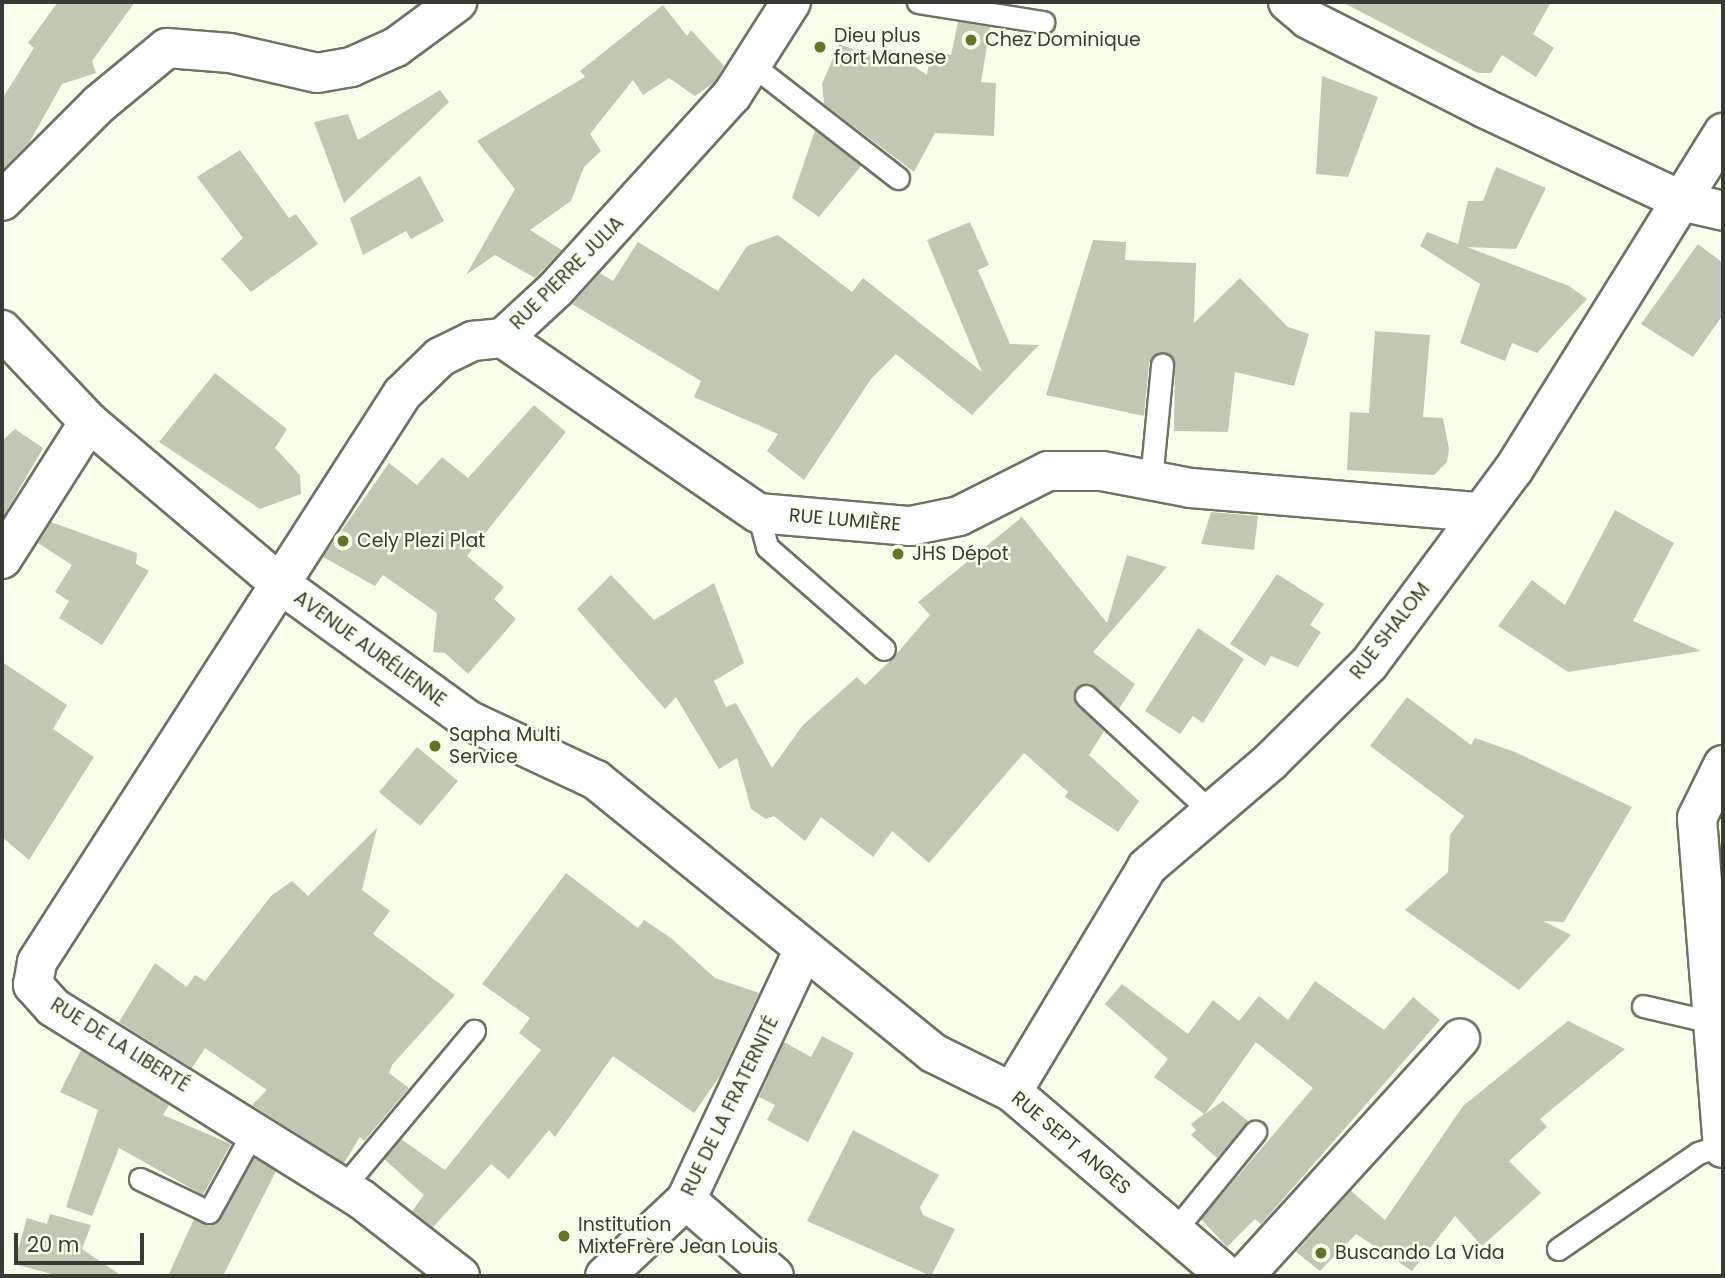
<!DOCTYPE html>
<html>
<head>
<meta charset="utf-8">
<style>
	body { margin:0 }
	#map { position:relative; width:1725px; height:1278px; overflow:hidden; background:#f7ffea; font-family:Poppins,sans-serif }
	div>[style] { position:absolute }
	.building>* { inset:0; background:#c0c7b3 }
	.roads { filter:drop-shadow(2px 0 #6d7361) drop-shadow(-2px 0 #6d7361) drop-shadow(0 2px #6d7361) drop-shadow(0 -2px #6d7361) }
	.service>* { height:21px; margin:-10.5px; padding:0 10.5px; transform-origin:10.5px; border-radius:10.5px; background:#fff }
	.minor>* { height:38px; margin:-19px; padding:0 19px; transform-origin:19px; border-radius:19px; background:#fff }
	.dots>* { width:19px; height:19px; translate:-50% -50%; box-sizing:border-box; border:4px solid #f7ffea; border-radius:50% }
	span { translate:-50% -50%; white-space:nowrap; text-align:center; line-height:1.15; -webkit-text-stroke:5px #f7ffea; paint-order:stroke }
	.poi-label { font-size:19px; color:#383b33 }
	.left { translate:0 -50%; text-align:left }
	.street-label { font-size:19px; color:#383b33 }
	.frame { position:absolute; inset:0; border:4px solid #383b33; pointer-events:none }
	.scale { position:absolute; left:14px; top:1233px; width:130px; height:32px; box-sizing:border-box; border:4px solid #383b33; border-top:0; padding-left:9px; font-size:21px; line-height:24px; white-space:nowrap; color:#383b33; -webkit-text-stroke:5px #f7ffea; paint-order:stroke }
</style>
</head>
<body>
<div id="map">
	<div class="building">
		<i style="clip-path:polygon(58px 2px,135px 2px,92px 61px,96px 73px,62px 84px,29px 143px,2px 170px,2px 99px,34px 48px,28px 43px)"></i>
		<i style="clip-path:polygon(1342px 2px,1551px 2px,1533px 34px,1554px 48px,1536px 77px,1502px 55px,1491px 73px,1478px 73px)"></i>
		<i style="clip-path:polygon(663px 5px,687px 36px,691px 30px,724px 66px,715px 82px,695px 96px,669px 78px,643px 95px,633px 80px,590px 134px,601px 151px,584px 167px,571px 201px,530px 230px,562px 250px,535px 278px,495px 255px,466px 275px,515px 189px,477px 141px,585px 77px,580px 71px)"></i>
		<i style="clip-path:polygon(958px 22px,990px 27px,981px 82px,996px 83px,994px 136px,935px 133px,914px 172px,824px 104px,822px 84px,839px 44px,883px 60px,889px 49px,927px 75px,931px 50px,951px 55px)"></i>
		<i style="clip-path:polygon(1322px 76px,1378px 97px,1348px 177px,1316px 174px)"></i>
		<i style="clip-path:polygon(440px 90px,449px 102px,344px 203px,314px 122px,348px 114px,358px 140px)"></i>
		<i style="clip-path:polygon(815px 130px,861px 166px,819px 217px,792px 198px)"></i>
		<i style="clip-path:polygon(240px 150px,289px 218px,296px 214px,318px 244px,251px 292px,221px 259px,243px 238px,197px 177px)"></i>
		<i style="clip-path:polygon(1496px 167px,1546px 188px,1516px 249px,1467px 247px,1569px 286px,1587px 299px,1537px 353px,1512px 343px,1505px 361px,1460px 343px,1480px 284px,1420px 246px,1427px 232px,1458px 244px,1468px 201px,1483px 201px)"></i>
		<i style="clip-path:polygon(420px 176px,444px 221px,411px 239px,406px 231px,363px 255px,350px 218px)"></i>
		<i style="clip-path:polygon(970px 222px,989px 265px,978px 270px,1010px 344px,1039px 345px,972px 415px,896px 354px,871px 379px,804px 480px,767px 451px,778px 434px,694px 397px,701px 381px,572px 304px,600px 273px,613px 281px,638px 242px,718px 291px,747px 246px,778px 235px,852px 292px,863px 278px,982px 372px,927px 240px)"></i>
		<i style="clip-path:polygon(1093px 240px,1126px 242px,1125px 260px,1196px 263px,1194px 323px,1240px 278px,1288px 327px,1309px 334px,1294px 386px,1235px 372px,1228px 432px,1174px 431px,1175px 366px,1164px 352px,1149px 363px,1144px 416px,1046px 395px)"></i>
		<i style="clip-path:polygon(1698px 244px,1723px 263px,1723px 315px,1693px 357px,1641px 324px)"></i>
		<i style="clip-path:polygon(1375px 331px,1430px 335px,1423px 417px,1443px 418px,1449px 449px,1447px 462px,1434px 475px,1347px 470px,1350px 412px,1369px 413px)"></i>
		<i style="clip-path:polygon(215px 373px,287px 429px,275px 448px,300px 475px,301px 494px,260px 509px,159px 442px)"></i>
		<i style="clip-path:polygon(534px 405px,566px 432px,467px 556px,504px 587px,494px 599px,516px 619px,468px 674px,445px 653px,433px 652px,437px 613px,383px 575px,375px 586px,323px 557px,389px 463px,417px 485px,442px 457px,468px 478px)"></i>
		<i style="clip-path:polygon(15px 429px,43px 448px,2px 519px,2px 441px)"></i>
		<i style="clip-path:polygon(1615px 510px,1674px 543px,1633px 621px,1701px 651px,1568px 672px,1498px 626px,1532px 580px,1565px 605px)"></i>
		<i style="clip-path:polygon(1211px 512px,1258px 516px,1254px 550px,1201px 544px)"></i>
		<i style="clip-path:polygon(1022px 517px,1107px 623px,1127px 555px,1167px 567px,1093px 652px,1135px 684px,1119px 709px,1090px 683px,1073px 694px,1104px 731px,1089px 755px,1139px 801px,1118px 832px,1065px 797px,1068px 792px,1024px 753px,929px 863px,892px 831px,873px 857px,821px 817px,805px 841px,774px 816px,766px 819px,751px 809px,737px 758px,719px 769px,676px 697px,665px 709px,577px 609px,611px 575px,654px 620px,714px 583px,744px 663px,714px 681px,726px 707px,736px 703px,772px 768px,803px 725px,857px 677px,865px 685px,893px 658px,930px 615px,918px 602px)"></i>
		<i style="clip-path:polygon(51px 522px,137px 553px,136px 564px,149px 571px,102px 645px,59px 618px,69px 601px,55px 592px,72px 565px,38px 543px)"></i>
		<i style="clip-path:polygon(1277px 574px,1324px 604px,1310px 625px,1321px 632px,1298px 667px,1271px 656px,1265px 666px,1230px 644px)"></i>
		<i style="clip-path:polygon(1198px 628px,1244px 659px,1203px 723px,1193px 716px,1180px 734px,1145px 711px)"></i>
		<i style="clip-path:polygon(2px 662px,67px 705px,53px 729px,94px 757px,29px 860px,2px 837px)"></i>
		<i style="clip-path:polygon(1407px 697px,1471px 745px,1475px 738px,1515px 752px,1632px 807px,1564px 922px,1543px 921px,1571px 935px,1519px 990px,1405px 910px,1448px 872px,1450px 835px,1464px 816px,1370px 746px)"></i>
		<i style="clip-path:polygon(417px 747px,458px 781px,420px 826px,379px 792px)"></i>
		<i style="clip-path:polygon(377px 828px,362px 890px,390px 911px,373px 934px,455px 995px,392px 1065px,389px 1073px,409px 1088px,364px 1141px,360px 1137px,344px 1163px,252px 1105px,267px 1090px,205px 1048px,192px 1068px,119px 1022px,155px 963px,187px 987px,195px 975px,205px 981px,271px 896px,292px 881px,308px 896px)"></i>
		<i style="clip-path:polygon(566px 873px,638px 928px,644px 920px,671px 938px,715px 978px,759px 993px,720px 1076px,694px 1113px,613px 1056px,555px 1137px,549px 1130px,509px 1179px,491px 1164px,433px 1227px,412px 1211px,424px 1195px,384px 1159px,401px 1139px,445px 1170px,541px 1050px,519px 1033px,530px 1018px,482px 984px)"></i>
		<i style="clip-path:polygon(1315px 981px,1384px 1030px,1413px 997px,1440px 1020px,1261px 1224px,1255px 1219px,1227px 1247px,1201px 1219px,1313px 1088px,1256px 1042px,1205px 1114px,1223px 1101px,1248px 1121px,1217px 1158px,1191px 1135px,1196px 1130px,1191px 1124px,1204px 1114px,1154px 1077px,1168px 1059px,1105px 1004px,1122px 984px,1188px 1034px,1213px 1000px,1239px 1021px,1259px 996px,1288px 1020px)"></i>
		<i style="clip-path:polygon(1568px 1021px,1625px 1049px,1540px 1119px,1547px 1127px,1509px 1161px,1541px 1193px,1482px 1246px,1455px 1216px,1412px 1271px,1356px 1234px,1320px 1271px,1296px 1252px,1351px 1191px,1385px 1220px,1463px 1106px)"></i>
		<i style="clip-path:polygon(822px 1036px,854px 1053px,808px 1142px,767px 1120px,775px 1105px,759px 1097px,784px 1042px,811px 1057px)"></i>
		<i style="clip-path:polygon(81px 1050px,169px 1105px,163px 1115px,231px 1144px,203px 1195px,119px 1148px,92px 1216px,66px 1207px,98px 1110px,60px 1092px)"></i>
		<i style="clip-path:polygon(853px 1130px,939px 1175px,920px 1207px,923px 1215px,955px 1229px,931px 1276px,807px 1221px)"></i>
		<i style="clip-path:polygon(254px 1158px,276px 1171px,223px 1276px,168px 1276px,194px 1219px,217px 1223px)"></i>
		<i style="clip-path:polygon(50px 1214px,91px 1225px,82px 1249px,122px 1276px,59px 1276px,14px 1264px,27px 1218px,47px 1224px)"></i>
	</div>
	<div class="roads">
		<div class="service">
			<i style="left:918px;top:2px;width:127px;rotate:9.1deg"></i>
			<i style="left:751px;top:64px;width:186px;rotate:37.8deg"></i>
			<i style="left:1151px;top:480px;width:116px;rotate:-84.5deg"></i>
			<i style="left:758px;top:513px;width:35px;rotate:75deg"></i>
			<i style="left:767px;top:547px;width:155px;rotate:41.1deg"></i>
			<i style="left:1086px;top:696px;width:169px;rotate:42.8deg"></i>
			<i style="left:1643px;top:1006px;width:71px;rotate:13.1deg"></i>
			<i style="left:140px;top:1179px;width:76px;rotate:25.6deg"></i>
			<i style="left:209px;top:1212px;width:91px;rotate:-61.2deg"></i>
			<i style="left:340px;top:1191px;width:209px;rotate:-50.1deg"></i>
			<i style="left:1175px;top:1230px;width:127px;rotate:-50.8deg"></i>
			<i style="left:1558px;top:1249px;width:170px;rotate:-34.4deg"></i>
			<i style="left:1698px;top:1153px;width:25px;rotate:-18deg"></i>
		</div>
		<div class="minor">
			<i style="left:1288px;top:2px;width:26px;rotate:40deg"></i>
			<i style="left:1308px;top:19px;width:197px;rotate:26.8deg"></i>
			<i style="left:1484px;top:108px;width:222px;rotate:25.1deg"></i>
			<i style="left:1685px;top:202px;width:39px;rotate:13deg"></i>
			<i style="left:2px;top:201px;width:137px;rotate:-45deg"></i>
			<i style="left:99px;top:104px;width:88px;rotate:-39.5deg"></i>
			<i style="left:167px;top:48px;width:63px;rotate:4.5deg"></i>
			<i style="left:230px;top:53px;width:89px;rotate:12.9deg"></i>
			<i style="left:317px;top:73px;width:35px;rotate:-10deg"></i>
			<i style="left:351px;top:67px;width:49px;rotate:-24deg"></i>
			<i style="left:396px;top:47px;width:76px;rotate:-36.4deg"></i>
			<i style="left:2px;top:330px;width:127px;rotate:46.6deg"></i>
			<i style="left:89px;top:422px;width:249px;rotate:40.3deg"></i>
			<i style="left:279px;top:583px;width:233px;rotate:35.9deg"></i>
			<i style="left:468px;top:720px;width:141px;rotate:25.1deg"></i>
			<i style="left:596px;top:780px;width:434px;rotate:39deg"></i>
			<i style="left:933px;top:1053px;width:88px;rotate:26.3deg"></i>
			<i style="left:1012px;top:1092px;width:283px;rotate:40.6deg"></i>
			<i style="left:503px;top:338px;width:309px;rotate:34.5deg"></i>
			<i style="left:758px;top:513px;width:153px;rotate:4.9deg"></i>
			<i style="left:910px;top:526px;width:50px;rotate:-11.5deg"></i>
			<i style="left:959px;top:516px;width:100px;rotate:-26.8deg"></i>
			<i style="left:1048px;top:471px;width:54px"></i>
			<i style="left:1102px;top:471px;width:91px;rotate:10.8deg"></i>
			<i style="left:1191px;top:488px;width:289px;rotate:4.8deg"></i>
			<i style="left:2px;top:559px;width:162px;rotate:-57.6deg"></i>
			<i style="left:1723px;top:765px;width:59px;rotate:116.1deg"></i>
			<i style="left:1697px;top:818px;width:331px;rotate:85.5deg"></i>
			<i style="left:1012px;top:1092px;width:262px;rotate:-59deg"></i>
			<i style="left:1147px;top:867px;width:162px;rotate:-40.5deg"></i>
			<i style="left:1270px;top:762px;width:139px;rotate:-44.7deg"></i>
			<i style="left:1369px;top:664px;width:243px;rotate:-53.4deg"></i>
			<i style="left:1514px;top:469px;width:396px;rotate:-58.1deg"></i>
			<i style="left:686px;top:1200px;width:116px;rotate:40.8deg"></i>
			<i style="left:460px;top:1276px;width:125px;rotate:-142.1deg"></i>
			<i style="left:361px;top:1199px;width:363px;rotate:-148.1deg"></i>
			<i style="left:53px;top:1007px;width:30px;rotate:-132deg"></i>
			<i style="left:33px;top:985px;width:23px;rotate:-80deg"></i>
			<i style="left:37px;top:962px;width:675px;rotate:-57.27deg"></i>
			<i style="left:402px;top:394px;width:53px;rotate:-44.2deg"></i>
			<i style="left:440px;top:357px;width:37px;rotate:-26deg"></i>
			<i style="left:473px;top:341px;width:30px;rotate:-6deg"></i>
			<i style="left:503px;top:338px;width:72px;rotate:-42.8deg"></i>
			<i style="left:556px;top:289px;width:262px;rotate:-47.8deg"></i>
			<i style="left:732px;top:95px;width:110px;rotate:-57.6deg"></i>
			<i style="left:605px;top:1276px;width:111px;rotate:-43.2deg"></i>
			<i style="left:686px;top:1200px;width:277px;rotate:-64.8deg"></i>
			<i style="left:1244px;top:1276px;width:321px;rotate:-47.7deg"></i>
		</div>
	</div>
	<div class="dots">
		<i style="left:971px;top:40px;background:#607525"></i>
		<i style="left:820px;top:47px;background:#607525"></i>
		<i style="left:343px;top:541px;background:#607525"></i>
		<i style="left:898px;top:554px;background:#607525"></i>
		<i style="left:435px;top:746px;background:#607525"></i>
		<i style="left:564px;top:1236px;background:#607525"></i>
		<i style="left:1321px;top:1253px;background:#607525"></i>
	</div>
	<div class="poi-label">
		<span class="left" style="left:834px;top:47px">Dieu plus<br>fort Manese</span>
		<span class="left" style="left:985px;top:40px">Chez Dominique</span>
		<span class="left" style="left:357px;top:541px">Cely Plezi Plat</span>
		<span class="left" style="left:912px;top:554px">JHS Dépot</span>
		<span class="left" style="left:449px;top:746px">Sapha Multi<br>Service</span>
		<span class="left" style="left:578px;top:1236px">Institution<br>MixteFrère Jean Louis</span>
		<span class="left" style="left:1335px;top:1253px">Buscando La Vida</span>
	</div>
	<div class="street-label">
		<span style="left:567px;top:273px;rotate:-45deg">RUE PIERRE JULIA</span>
		<span style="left:845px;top:520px;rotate:5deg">RUE LUMIÈRE</span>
		<span style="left:1390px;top:631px;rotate:-52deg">RUE SHALOM</span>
		<span style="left:370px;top:649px;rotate:36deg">AVENUE AURÉLIENNE</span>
		<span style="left:120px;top:1045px;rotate:32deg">RUE DE LA LIBERTÉ</span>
		<span style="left:730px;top:1106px;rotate:-64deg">RUE DE LA FRATERNITÉ</span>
		<span style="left:1071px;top:1143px;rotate:40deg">RUE SEPT ANGES</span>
	</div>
	<div class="frame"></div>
	<div class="scale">20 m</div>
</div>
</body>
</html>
